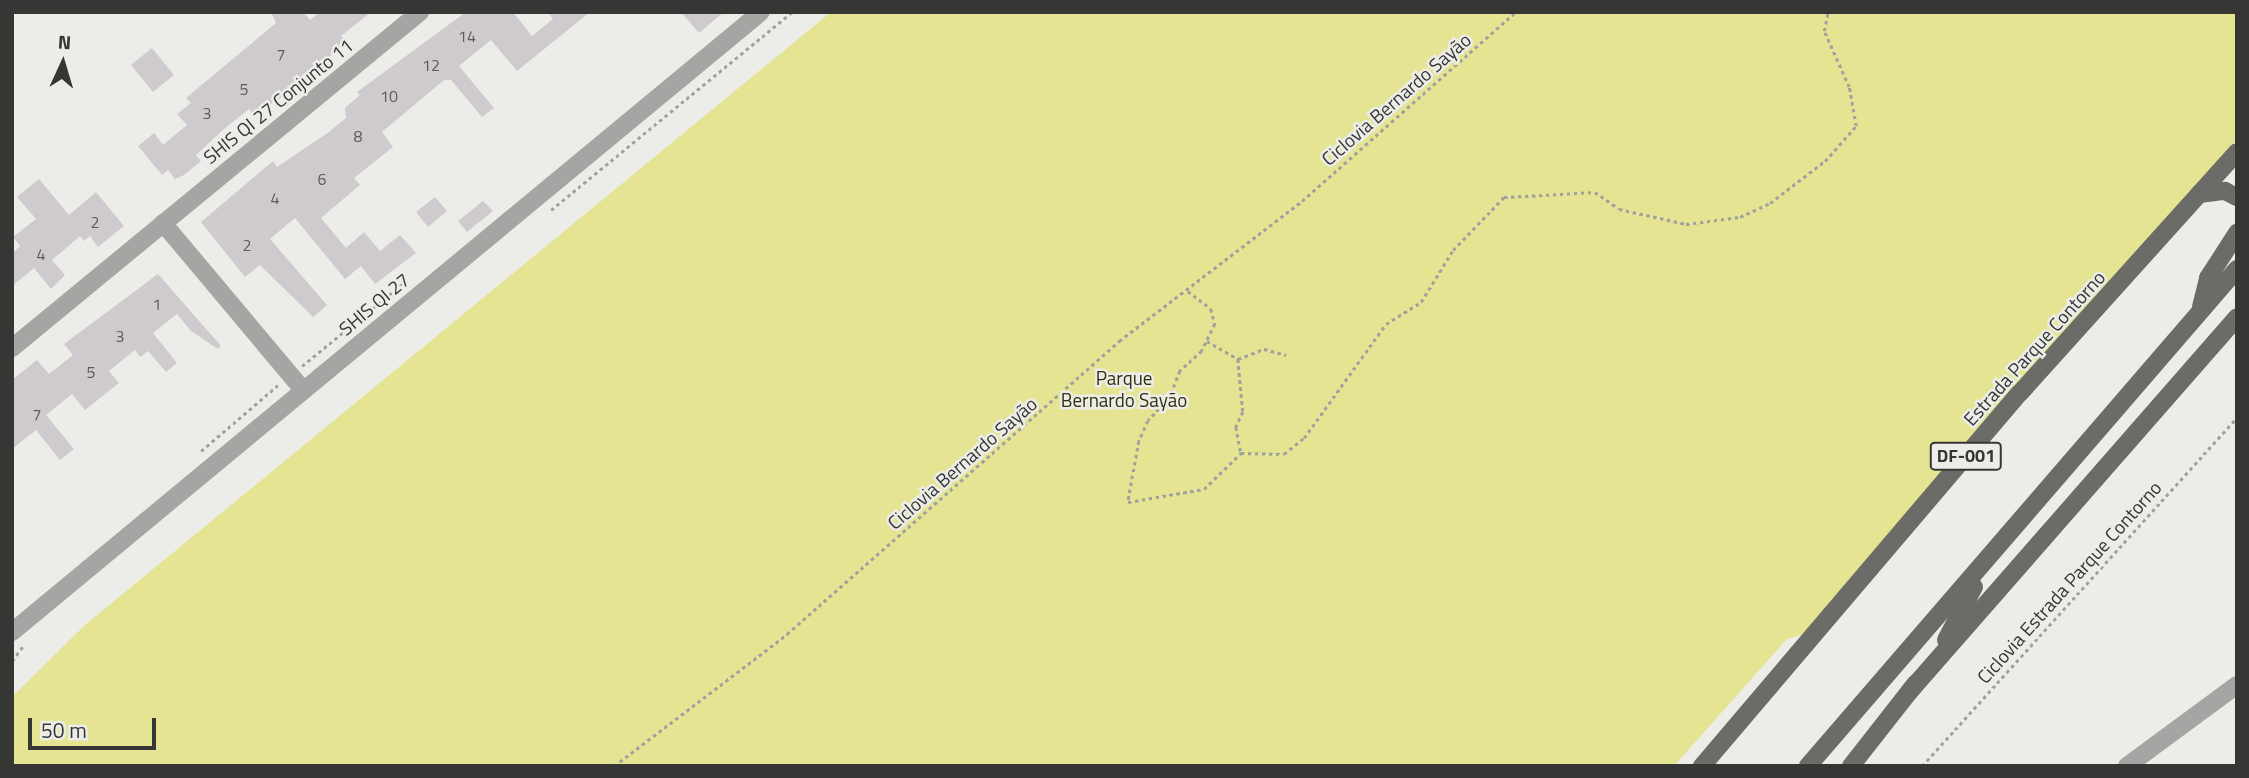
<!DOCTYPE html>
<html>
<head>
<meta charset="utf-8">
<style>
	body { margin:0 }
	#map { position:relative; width:2249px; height:778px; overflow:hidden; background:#ecede8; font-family:"Titillium Web",sans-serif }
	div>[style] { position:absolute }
	.green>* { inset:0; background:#e4e492 }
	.building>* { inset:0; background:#cfcacd }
	.path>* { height:2.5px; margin-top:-1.25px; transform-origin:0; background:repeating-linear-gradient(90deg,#a1a29e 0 3.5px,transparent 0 7px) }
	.minor>* { height:18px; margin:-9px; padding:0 9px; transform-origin:9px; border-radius:9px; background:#a5a5a4 }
	.major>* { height:18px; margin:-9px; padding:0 9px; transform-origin:9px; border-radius:9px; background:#6b6b68 }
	span { translate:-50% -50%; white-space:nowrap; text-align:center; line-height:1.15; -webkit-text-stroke:5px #ecede8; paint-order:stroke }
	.number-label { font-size:16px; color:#5c5b5a }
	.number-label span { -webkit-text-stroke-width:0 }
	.shield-label span { padding:2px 5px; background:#ecede8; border:2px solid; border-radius:5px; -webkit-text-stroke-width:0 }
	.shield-label { font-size:18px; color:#363634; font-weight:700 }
	.street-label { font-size:19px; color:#363634 }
	.park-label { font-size:19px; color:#31300b }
	.frame { position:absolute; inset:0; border:14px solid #363634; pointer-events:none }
	.north { position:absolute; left:28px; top:28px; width:70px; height:70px; -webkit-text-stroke:5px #ecede8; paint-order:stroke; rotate:4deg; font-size:19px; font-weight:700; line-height:28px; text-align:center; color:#363634 }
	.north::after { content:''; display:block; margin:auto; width:24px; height:32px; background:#363634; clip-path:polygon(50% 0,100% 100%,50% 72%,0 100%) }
	.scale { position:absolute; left:28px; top:718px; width:128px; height:32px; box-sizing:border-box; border:4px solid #363634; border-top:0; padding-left:9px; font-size:21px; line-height:24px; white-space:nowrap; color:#363634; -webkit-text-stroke:5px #ecede8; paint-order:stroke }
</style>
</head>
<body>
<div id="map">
	<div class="green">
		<i style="clip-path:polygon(831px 12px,2237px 12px,2237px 139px,1819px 630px,1787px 639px,1674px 766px,12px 766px,12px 697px,85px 625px)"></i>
	</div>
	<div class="building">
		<i style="clip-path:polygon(271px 12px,303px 12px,310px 20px,320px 12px,371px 12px,341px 36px,345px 40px,335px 52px,287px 94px,253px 115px,249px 109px,224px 129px,196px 155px,201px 161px,184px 175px,175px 179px,168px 170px,162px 175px,138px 146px,154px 133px,163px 145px,187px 125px,177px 114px,191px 103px,186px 98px,276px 23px)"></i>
		<i style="clip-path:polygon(466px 12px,513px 12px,532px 36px,553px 19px,548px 12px,590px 12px,517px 71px,491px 40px,459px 66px,494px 108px,482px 117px,451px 80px,444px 80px,382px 132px,393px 147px,354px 178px,360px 185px,321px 218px,346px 248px,364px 232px,380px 251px,400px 235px,416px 253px,375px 284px,361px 266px,345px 279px,295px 218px,270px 239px,327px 305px,313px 317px,260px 265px,245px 277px,201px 222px,273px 161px,277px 167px,329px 132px,346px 118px,345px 108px,360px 95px,357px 92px)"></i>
		<i style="clip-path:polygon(681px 12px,724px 12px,699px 33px)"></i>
		<i style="clip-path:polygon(152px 48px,174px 75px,153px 92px,131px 65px)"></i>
		<i style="clip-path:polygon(39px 179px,69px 215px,96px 192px,124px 226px,98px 247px,90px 236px,84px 241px,80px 236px,52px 260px,65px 275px,51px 289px,34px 268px,12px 286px,12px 254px,20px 246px,13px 237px,36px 219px,17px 197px)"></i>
		<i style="clip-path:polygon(435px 197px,447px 211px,428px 227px,416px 212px)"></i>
		<i style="clip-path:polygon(483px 201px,493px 211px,467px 232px,458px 221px)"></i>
		<i style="clip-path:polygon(158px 274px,221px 346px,218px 349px,191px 331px,177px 314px,153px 333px,177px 363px,166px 372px,148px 351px,140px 357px,135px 350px,109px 371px,119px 383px,85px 410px,72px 394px,46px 415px,74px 449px,60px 460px,36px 430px,12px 449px,12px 380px,37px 360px,49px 374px,73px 355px,64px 344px)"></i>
	</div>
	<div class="path">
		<i style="left:551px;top:210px;width:312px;rotate:-39.4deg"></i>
		<i style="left:1188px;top:291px;width:29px;rotate:38deg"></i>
		<i style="left:1211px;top:309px;width:16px;rotate:75deg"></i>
		<i style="left:1215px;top:324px;width:30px;rotate:116deg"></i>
		<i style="left:1202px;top:351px;width:30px;rotate:138deg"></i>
		<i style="left:1180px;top:371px;width:30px;rotate:111deg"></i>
		<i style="left:1169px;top:399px;width:30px;rotate:134deg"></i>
		<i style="left:1148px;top:421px;width:22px;rotate:114deg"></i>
		<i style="left:1139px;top:441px;width:62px;rotate:100.2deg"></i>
		<i style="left:1128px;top:502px;width:77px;rotate:-9.7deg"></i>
		<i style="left:1204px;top:489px;width:52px;rotate:-44.2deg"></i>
		<i style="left:1241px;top:453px;width:43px;rotate:1.3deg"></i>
		<i style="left:1284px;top:454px;width:26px;rotate:-39deg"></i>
		<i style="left:1304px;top:438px;width:140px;rotate:-54.3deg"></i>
		<i style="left:1386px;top:324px;width:41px;rotate:-32.2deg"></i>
		<i style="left:1421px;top:302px;width:61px;rotate:-58.4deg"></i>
		<i style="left:1453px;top:250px;width:74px;rotate:-46.1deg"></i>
		<i style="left:1504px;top:197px;width:91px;rotate:-3.1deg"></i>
		<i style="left:1595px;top:192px;width:29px;rotate:35deg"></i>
		<i style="left:1619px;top:209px;width:69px;rotate:12.6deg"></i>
		<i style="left:1686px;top:224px;width:54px;rotate:-7.4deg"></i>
		<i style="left:1740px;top:217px;width:33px;rotate:-25deg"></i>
		<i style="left:1770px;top:203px;width:69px;rotate:-37.4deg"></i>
		<i style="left:1825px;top:161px;width:47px;rotate:-48.5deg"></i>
		<i style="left:1856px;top:126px;width:40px;rotate:-100deg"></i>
		<i style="left:1849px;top:87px;width:61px;rotate:-114.1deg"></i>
		<i style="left:1824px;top:31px;width:19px;rotate:-78deg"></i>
		<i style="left:1207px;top:341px;width:36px;rotate:30deg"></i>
		<i style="left:1238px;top:359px;width:28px;rotate:-21deg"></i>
		<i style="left:1264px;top:349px;width:23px;rotate:15deg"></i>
		<i style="left:1238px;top:359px;width:53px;rotate:84.6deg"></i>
		<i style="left:1243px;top:412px;width:17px;rotate:115deg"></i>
		<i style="left:1236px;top:427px;width:26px;rotate:79deg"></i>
		<i style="left:302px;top:366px;width:134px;rotate:-39.3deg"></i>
		<i style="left:201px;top:451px;width:101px;rotate:-40.6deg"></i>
		<i style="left:12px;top:661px;width:19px;rotate:-54deg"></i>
		<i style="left:614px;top:766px;width:218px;rotate:-37.3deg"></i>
		<i style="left:787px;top:634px;width:443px;rotate:-41.4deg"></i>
		<i style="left:1119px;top:341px;width:230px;rotate:-37.4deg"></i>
		<i style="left:1302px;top:201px;width:286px;rotate:-41.5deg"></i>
		<i style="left:1922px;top:766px;width:470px;rotate:-47.9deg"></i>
	</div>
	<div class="minor">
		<i style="left:163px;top:223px;width:218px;rotate:50deg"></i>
		<i style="left:12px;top:348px;width:529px;rotate:-39.47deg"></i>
		<i style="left:12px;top:632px;width:972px;rotate:-39.62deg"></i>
		<i style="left:2127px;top:766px;width:137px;rotate:-36.4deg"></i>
	</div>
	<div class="major">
		<i style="left:2199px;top:194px;width:26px;rotate:-7deg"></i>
		<i style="left:2225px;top:191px;width:13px;rotate:27deg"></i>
		<i style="left:2201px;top:307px;width:30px;rotate:-76deg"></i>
		<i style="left:2208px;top:278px;width:54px;rotate:-57.2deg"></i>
		<i style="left:1946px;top:640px;width:60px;rotate:-62.2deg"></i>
		<i style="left:1909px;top:692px;width:498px;rotate:-48.8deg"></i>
		<i style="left:1702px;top:766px;width:490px;rotate:-49.6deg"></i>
		<i style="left:2020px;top:393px;width:324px;rotate:-48deg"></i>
		<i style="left:1808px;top:766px;width:657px;rotate:-49.2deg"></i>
		<i style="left:1851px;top:766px;width:105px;rotate:-51.9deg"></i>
	</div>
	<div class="number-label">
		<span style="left:467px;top:36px">14</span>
		<span style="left:281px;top:54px">7</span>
		<span style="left:431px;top:65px">12</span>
		<span style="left:244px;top:89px">5</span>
		<span style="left:389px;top:96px">10</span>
		<span style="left:207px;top:113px">3</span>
		<span style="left:358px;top:136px">8</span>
		<span style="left:322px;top:179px">6</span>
		<span style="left:275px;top:198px">4</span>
		<span style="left:95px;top:222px">2</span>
		<span style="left:247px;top:245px">2</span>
		<span style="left:41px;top:254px">4</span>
		<span style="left:157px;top:304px">1</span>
		<span style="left:120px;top:336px">3</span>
		<span style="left:91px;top:372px">5</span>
		<span style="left:37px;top:414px">7</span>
	</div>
	<div class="shield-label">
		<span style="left:1966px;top:456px">DF-001</span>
	</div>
	<div class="street-label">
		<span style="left:1396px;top:99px;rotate:-41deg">Ciclovia Bernardo Sayão</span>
		<span style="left:278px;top:101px;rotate:-39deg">SHIS QI 27 Conjunto 11</span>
		<span style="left:374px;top:304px;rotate:-40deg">SHIS QI 27</span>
		<span style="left:2034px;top:348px;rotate:-48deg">Estrada Parque Contorno</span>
		<span style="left:962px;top:463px;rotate:-41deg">Ciclovia Bernardo Sayão</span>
		<span style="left:2069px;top:582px;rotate:-48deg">Ciclovia Estrada Parque Contorno</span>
	</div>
	<div class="park-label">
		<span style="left:1124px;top:389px">Parque<br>Bernardo Sayão</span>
	</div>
	<div class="frame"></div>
	<div class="north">N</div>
	<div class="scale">50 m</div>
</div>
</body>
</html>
